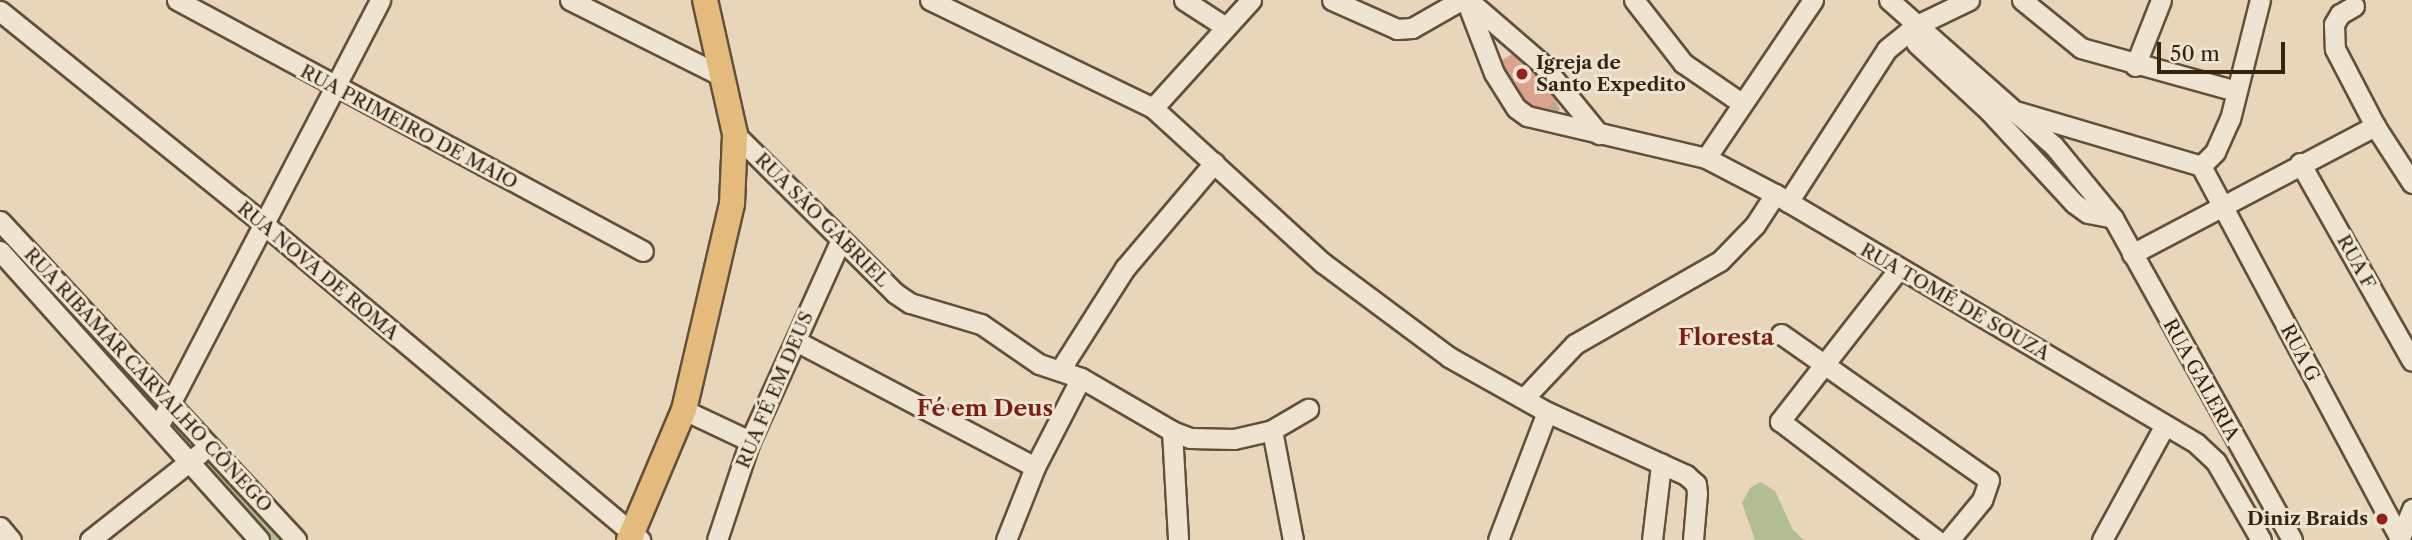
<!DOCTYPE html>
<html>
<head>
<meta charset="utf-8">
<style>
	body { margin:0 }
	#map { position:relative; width:2412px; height:540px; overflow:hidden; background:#e7d6ba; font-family:"Libre Caslon Text",serif }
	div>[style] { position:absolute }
	.green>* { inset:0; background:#b2be92 }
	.shadow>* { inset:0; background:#0003 }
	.building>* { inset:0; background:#dca38c }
	.roads { filter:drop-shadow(2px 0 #61503a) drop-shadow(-2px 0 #61503a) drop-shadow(0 2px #61503a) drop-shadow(0 -2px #61503a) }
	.minor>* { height:19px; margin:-9.5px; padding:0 9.5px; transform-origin:9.5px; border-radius:9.5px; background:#efe4d2 }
	.major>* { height:24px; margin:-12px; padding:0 12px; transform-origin:12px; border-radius:12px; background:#e4bb7d }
	.dots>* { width:19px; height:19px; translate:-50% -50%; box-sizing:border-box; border:4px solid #efe4d2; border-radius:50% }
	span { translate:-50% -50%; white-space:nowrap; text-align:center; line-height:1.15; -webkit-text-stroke:6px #efe4d2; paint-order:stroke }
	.poi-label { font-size:19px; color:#342410; font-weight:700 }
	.left { translate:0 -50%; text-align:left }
	.right { translate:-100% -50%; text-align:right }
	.street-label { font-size:19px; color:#342410 }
	.quarter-label { font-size:23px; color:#7a1f14; font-weight:700 }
	.scale { position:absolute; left:2157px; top:42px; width:128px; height:32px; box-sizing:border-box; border:4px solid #342410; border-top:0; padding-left:9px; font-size:21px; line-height:24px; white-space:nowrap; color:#342410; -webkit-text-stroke:5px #efe4d2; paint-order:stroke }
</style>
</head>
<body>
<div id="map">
	<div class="green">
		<i style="clip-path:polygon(0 227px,159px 402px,152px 410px,0 246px)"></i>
		<i style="clip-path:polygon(211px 459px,287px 540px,268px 540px,204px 463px)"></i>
		<i style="clip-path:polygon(1761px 482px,1775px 491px,1793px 530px,1804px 540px,1755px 540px,1742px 503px,1750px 488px)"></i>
	</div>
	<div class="shadow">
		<i style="clip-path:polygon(1555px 100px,1560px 109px,1547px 122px,1535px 117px)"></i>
	</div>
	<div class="building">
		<i style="clip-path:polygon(1519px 50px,1557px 100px,1542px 114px,1528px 108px,1497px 63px)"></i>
	</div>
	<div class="roads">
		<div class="minor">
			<i style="left:177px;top:0;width:529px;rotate:28.31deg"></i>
			<i style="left:570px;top:0;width:172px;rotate:26.6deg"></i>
			<i style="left:930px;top:0;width:248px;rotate:25.8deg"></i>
			<i style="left:1153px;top:108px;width:230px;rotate:42.4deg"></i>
			<i style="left:1323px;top:263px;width:157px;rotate:36.7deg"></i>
			<i style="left:1449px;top:357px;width:112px;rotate:29.3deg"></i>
			<i style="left:1547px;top:412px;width:153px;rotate:24.4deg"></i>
			<i style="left:1686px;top:475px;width:13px;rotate:42deg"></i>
			<i style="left:1696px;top:484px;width:9px;rotate:84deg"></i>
			<i style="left:1697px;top:493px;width:47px;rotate:94.9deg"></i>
			<i style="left:1184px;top:0;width:48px;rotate:33deg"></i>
			<i style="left:1332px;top:0;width:71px;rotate:24deg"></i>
			<i style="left:1397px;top:29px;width:15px;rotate:-4deg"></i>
			<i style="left:1412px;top:28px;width:56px;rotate:-29.7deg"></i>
			<i style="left:1466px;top:0;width:78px;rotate:69deg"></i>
			<i style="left:1494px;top:73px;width:41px;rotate:57.8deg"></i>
			<i style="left:1516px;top:108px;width:14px;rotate:36deg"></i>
			<i style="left:1527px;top:116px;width:184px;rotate:13.2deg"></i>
			<i style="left:1706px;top:158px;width:78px;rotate:27.6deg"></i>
			<i style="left:1775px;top:194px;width:490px;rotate:30.6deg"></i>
			<i style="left:2197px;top:444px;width:26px;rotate:43deg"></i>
			<i style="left:2216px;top:462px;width:90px;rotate:60deg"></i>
			<i style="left:1468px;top:0;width:96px;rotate:40.8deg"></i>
			<i style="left:1541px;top:63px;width:92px;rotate:50.8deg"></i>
			<i style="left:1634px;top:0;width:80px;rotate:52.1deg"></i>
			<i style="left:1683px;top:63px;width:69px;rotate:34.4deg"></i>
			<i style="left:1889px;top:0;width:220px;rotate:41.5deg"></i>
			<i style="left:2054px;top:146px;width:93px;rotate:50.7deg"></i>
			<i style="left:2113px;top:218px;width:368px;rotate:60.9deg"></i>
			<i style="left:2022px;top:0;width:76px;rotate:39.1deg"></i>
			<i style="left:2081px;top:48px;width:161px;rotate:15.5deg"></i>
			<i style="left:2354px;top:6px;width:16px;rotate:150deg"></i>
			<i style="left:2340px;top:14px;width:12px;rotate:121deg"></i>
			<i style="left:2334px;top:24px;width:25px;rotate:88deg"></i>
			<i style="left:2335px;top:49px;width:87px;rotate:62.5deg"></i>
			<i style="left:2375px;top:126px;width:68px;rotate:57deg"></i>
			<i style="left:0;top:11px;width:341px;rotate:38.9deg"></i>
			<i style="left:265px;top:225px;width:490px;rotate:40deg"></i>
			<i style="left:1916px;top:43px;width:101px;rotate:43deg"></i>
			<i style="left:1990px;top:112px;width:124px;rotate:47.3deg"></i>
			<i style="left:2074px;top:203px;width:17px;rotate:36deg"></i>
			<i style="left:2088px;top:213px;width:25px;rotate:11deg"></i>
			<i style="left:2135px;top:66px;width:71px;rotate:-68.5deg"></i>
			<i style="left:1153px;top:108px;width:146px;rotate:-47.8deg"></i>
			<i style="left:2019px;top:112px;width:190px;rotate:16.5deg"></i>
			<i style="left:735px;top:134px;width:226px;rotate:44.8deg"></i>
			<i style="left:895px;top:293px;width:18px;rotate:34deg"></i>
			<i style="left:910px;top:303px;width:74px;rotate:16.5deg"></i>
			<i style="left:981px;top:324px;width:70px;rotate:34.6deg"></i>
			<i style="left:1039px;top:364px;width:44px;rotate:18.4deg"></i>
			<i style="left:1081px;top:378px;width:105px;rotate:30.2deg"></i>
			<i style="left:1172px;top:431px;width:19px;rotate:21deg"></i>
			<i style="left:1190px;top:438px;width:44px;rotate:1.3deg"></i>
			<i style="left:1234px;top:439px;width:39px;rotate:-13deg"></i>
			<i style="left:1272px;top:430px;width:42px;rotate:-30.3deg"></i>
			<i style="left:1706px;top:158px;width:191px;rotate:-55.9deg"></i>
			<i style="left:2300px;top:163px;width:227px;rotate:60.5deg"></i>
			<i style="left:2201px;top:166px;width:423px;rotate:61.9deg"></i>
			<i style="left:2201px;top:166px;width:20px;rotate:-45deg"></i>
			<i style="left:2215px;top:152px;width:36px;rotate:-66deg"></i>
			<i style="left:2230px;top:119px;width:123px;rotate:-75.9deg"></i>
			<i style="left:1788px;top:202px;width:182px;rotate:-57.1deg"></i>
			<i style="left:1887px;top:49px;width:36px;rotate:-39deg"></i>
			<i style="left:1915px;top:26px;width:60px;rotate:-25.7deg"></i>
			<i style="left:0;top:221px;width:435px;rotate:47.1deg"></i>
			<i style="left:0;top:251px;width:388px;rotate:48.1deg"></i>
			<i style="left:2132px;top:254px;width:275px;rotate:-27.8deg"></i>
			<i style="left:1898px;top:270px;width:192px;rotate:128deg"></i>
			<i style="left:1780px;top:421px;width:196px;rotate:37.3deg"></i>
			<i style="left:1781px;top:334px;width:254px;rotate:35.1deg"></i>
			<i style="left:1989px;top:480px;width:21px;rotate:109deg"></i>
			<i style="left:1982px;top:500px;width:52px;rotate:129.5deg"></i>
			<i style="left:796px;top:341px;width:270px;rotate:27.8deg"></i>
			<i style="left:1060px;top:370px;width:121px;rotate:-57.5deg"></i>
			<i style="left:1125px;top:268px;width:138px;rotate:-49.7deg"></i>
			<i style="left:1525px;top:397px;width:73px;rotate:-46.7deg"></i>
			<i style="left:1575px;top:344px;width:167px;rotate:-29.8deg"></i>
			<i style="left:1720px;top:261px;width:50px;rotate:-45.8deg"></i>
			<i style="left:1755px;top:225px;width:37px;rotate:-57deg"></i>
			<i style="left:684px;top:410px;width:73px;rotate:25.2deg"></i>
			<i style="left:159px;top:425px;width:479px;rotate:-62.5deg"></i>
			<i style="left:1272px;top:430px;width:112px;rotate:79.2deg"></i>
			<i style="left:1172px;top:431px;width:109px;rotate:86.8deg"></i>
			<i style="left:0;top:527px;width:17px;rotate:50deg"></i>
			<i style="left:90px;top:540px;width:140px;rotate:-38.3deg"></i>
			<i style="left:717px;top:540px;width:104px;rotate:-71.6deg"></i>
			<i style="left:750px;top:441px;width:218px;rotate:-65.7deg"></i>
			<i style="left:1006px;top:540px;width:79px;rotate:-68.3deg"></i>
			<i style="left:1035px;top:467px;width:100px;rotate:-62.7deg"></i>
			<i style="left:1498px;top:540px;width:137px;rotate:-69.1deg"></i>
			<i style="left:1652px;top:540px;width:77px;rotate:-83.2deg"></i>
			<i style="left:2102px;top:540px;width:131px;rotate:-61.3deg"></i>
			<i style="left:2399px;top:540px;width:34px;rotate:-67deg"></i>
		</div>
		<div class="major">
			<i style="left:629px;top:540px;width:141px;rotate:-67.1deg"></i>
			<i style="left:684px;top:410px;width:212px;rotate:-76.9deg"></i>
			<i style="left:732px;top:204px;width:70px;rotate:-87.5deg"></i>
			<i style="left:735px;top:134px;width:137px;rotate:-102.6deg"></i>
		</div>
	</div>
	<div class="dots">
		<i style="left:1522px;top:74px;background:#8f2418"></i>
		<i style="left:2382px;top:519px;background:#8f2418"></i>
	</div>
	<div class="poi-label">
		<span class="left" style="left:1536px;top:74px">Igreja de<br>Santo Expedito</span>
		<span class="right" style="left:2368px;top:519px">Diniz Braids</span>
	</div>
	<div class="street-label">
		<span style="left:409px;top:127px;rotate:28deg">RUA PRIMEIRO DE MAIO</span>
		<span style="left:822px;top:220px;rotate:45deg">RUA SÃO GABRIEL</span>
		<span style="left:2356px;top:262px;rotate:61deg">RUA F</span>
		<span style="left:318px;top:271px;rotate:40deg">RUA NOVA DE ROMA</span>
		<span style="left:1955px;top:302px;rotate:30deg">RUA TOMÉ DE SOUZA</span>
		<span style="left:2300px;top:353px;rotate:62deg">RUA G</span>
		<span style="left:148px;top:380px;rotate:47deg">RUA RIBAMAR CARVALHO CÔNEGO</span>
		<span style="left:2201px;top:380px;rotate:61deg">RUA GALERIA</span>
		<span style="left:775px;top:390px;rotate:-67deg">RUA FÉ EM DEUS</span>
	</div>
	<div class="quarter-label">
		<span style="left:1726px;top:337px">Floresta</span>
		<span style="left:985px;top:408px">Fé em Deus</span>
	</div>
	<div class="scale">50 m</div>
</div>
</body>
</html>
